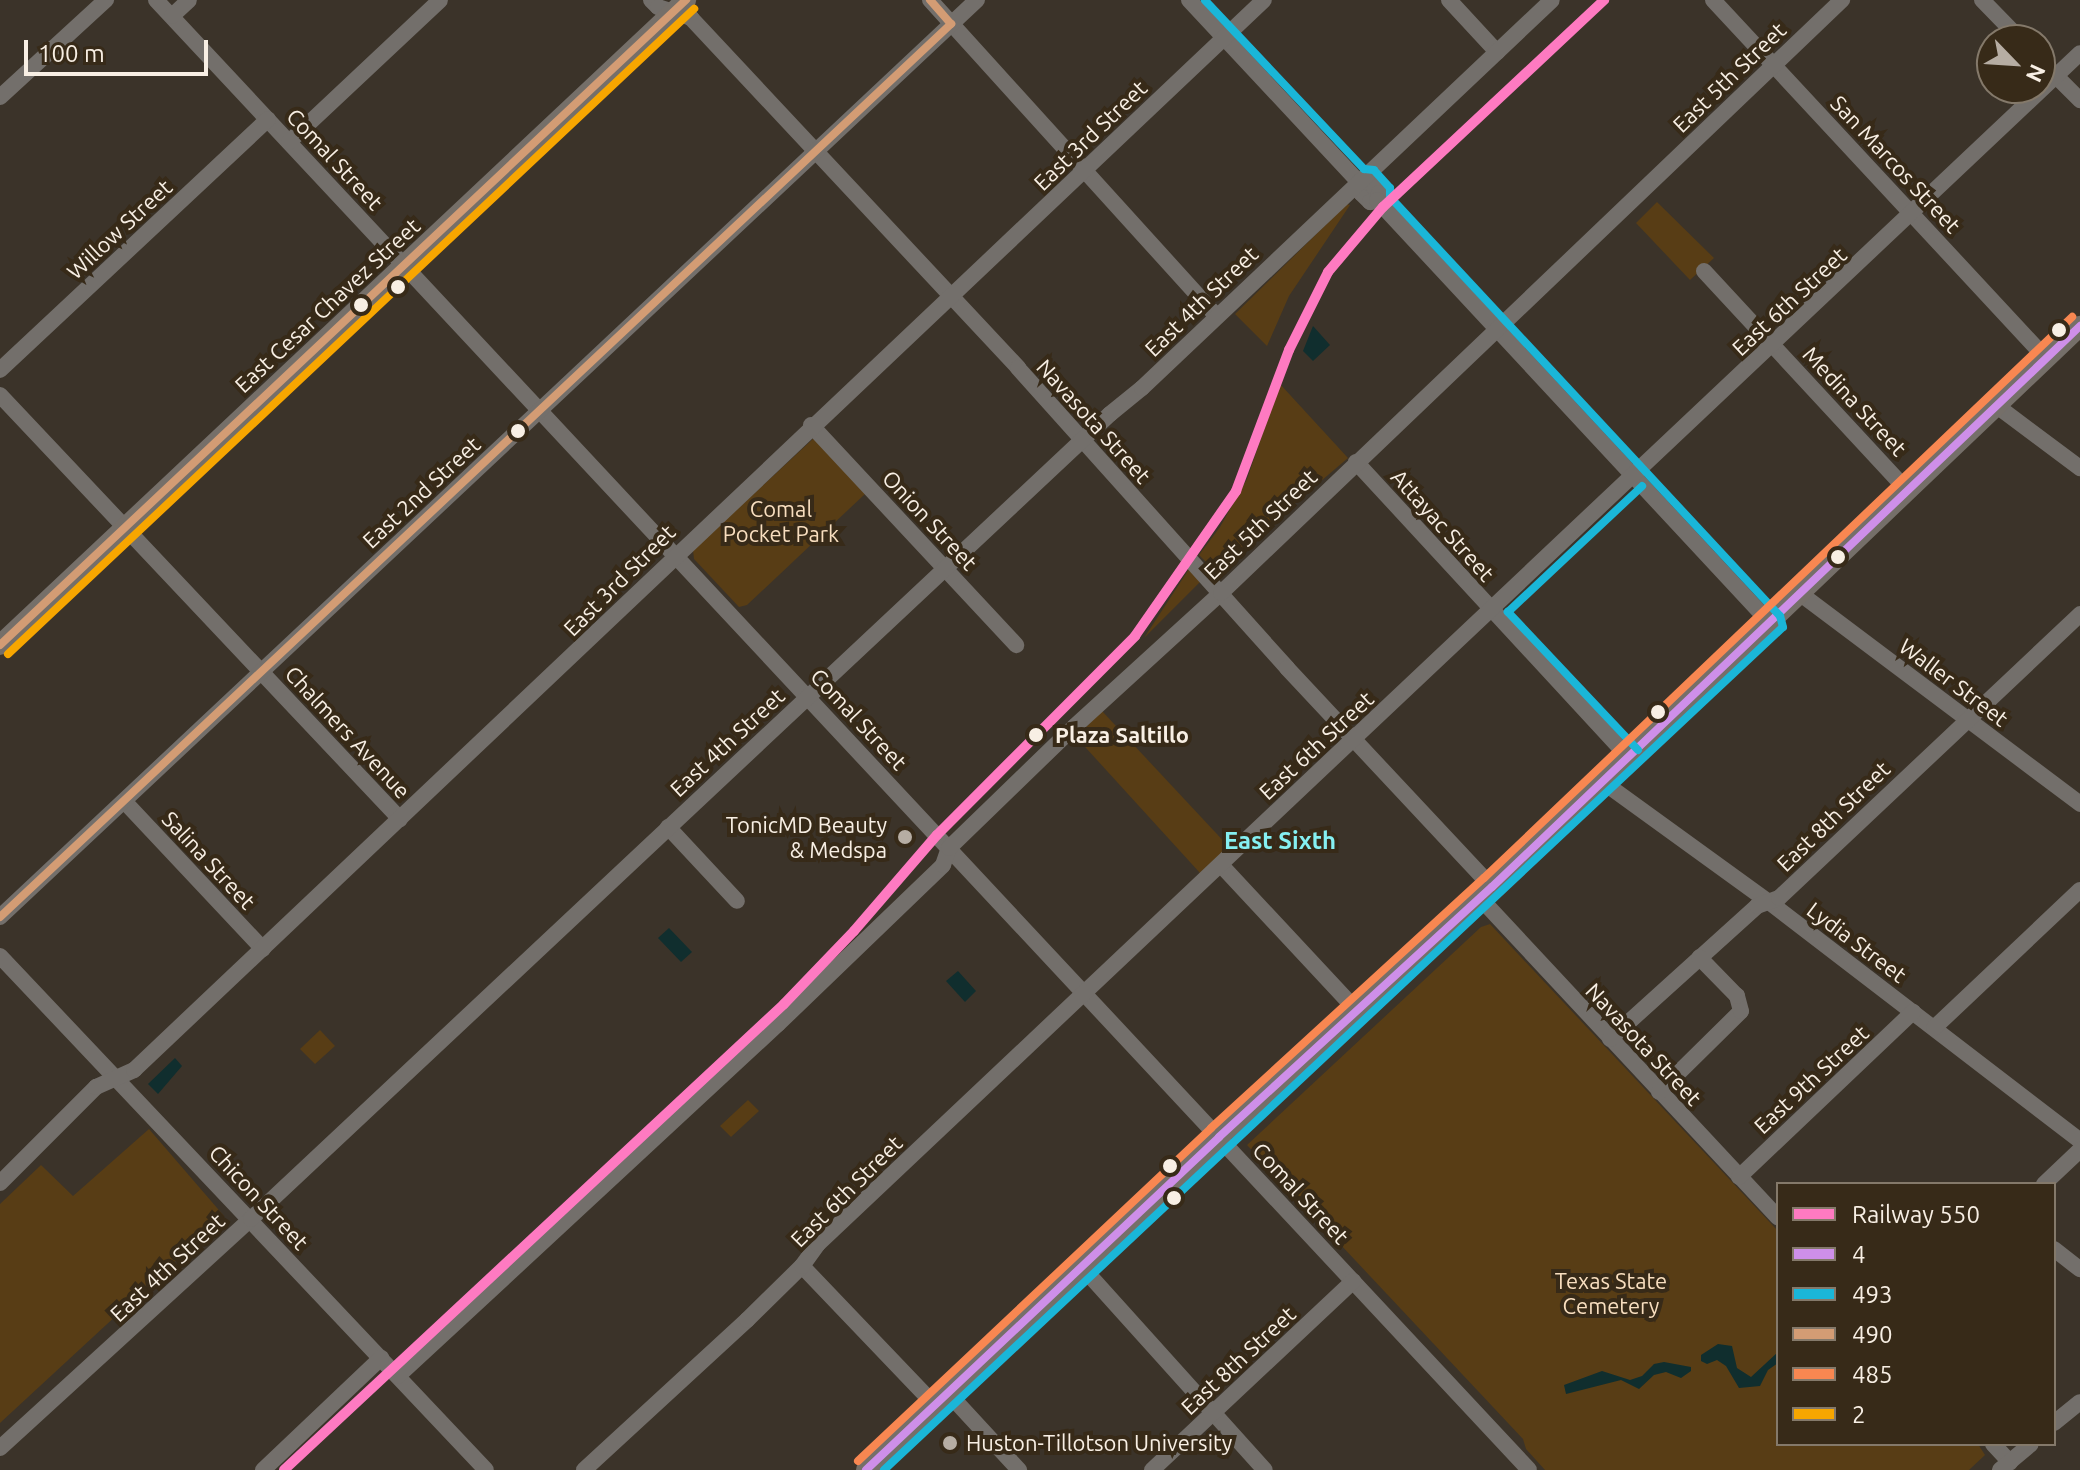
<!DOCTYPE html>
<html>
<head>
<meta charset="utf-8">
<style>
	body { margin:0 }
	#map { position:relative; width:2080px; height:1470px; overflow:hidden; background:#3b3329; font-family:Ubuntu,sans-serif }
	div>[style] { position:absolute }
	.green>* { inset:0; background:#583d15 }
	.water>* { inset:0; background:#102e2e }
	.minor>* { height:16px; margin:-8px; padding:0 8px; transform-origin:8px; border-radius:8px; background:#736f6b }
	.major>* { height:20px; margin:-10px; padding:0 10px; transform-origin:10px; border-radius:10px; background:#756f69 }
	.bus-1>* { height:8px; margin:-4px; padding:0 4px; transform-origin:4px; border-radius:4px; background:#ce8fe9 }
	.bus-2>* { height:8px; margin:-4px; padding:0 4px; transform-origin:4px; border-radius:4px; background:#1ab6d8 }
	.bus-3>* { height:8px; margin:-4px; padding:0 4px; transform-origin:4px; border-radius:4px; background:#d39c74 }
	.bus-4>* { height:8px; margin:-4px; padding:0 4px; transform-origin:4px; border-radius:4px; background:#f88751 }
	.bus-5>* { height:8px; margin:-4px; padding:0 4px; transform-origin:4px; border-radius:4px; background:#f7a600 }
	.rail-1>* { height:10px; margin:-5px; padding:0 5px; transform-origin:5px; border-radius:5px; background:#fe7ac1 }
	.dots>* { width:22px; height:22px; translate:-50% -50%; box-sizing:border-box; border:4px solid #372a18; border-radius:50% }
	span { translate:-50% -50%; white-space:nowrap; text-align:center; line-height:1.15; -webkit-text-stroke:8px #372a18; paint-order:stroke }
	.street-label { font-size:22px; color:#f8efe4 }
	.park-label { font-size:22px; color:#f8debf }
	.stop-label { font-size:22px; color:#f8efe4; font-weight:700 }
	.left { translate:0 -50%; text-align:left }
	.poi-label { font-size:22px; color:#f8efe4 }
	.right { translate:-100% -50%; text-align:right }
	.neighbourhood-label { font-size:24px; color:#85f0f2; font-weight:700 }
	.legend { position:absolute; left:1776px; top:1182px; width:280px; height:264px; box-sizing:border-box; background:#372a18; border:2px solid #84796a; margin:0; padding:10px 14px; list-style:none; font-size:24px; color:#f8efe4 }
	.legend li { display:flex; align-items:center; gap:16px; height:40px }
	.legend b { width:40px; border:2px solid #84796a }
	.north { position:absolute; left:1976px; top:24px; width:80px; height:80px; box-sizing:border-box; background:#372a18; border:2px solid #84796a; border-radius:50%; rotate:115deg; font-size:22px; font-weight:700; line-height:32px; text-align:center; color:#f8efe4 }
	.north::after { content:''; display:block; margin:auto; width:28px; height:36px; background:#b6ada3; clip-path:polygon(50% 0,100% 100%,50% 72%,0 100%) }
	.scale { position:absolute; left:24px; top:40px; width:184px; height:36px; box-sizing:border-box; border:4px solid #f8efe4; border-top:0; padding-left:10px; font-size:24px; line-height:28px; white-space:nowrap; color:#f8efe4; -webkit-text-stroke:6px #372a18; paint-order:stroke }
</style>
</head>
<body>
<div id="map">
	<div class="green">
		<i style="clip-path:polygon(1657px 202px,1714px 258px,1690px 280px,1636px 223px)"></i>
		<i style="clip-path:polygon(1347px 204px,1350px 205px,1289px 296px,1267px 346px,1235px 314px)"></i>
		<i style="clip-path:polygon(1280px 384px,1348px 458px,1233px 556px,1228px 570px,1218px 574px,1199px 555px,1220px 527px,1247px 479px)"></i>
		<i style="clip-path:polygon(814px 438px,865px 494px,747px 605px,739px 607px,694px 559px,693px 550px)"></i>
		<i style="clip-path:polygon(1189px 569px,1201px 581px,1144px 638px)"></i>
		<i style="clip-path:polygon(1102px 711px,1230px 848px,1200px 873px,1076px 737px)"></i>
		<i style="clip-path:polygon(1490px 924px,1778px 1231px,1778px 1444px,1978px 1444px,1985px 1455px,1969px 1470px,1545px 1470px,1526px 1449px,1523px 1439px,1247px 1145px,1481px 927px)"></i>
		<i style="clip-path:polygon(320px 1030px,335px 1046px,315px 1064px,300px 1049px)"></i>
		<i style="clip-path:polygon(748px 1100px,759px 1111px,731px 1137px,720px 1126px)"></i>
		<i style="clip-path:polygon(149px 1129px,224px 1216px,0 1423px,0 1204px,41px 1165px,73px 1196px)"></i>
	</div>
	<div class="water">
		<i style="clip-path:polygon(1313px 326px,1330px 345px,1313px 361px,1303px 351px)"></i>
		<i style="clip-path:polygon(669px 928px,692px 952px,681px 962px,658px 938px)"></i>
		<i style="clip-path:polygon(958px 971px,976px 991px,965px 1002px,946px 981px)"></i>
		<i style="clip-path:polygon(175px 1058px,182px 1066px,158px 1094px,148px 1084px)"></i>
		<i style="clip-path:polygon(1718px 1344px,1732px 1346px,1737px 1368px,1751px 1377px,1778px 1352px,1778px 1363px,1768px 1370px,1760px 1386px,1739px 1388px,1726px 1366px,1717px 1360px,1707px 1364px,1701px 1361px,1701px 1355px)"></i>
		<i style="clip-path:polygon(1664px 1362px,1691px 1367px,1691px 1371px,1681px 1378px,1666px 1372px,1654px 1375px,1639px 1389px,1621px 1380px,1566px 1394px,1564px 1385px,1602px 1371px,1630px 1380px,1642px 1376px,1654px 1364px)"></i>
	</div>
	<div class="minor">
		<i style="left:156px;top:0;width:2011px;rotate:46.95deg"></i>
		<i style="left:651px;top:0;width:10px;rotate:45deg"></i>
		<i style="left:658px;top:7px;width:35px;rotate:18deg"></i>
		<i style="left:691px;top:18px;width:479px;rotate:46.9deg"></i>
		<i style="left:1018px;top:368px;width:403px;rotate:48.1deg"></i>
		<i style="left:1287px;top:668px;width:300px;rotate:46.9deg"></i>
		<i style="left:930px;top:0;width:427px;rotate:47.8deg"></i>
		<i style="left:1189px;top:0;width:249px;rotate:47deg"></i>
		<i style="left:1359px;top:182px;width:11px;rotate:80deg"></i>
		<i style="left:1361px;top:193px;width:13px;rotate:45deg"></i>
		<i style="left:1370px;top:202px;width:7px;rotate:-16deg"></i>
		<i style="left:1449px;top:0;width:71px;rotate:47.3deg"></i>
		<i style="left:1713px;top:0;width:490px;rotate:47.1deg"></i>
		<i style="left:1982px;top:0;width:56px;rotate:45.7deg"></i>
		<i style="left:172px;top:16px;width:23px;rotate:-43deg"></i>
		<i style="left:2040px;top:60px;width:57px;rotate:45deg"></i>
		<i style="left:0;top:97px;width:144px;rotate:-42.5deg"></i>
		<i style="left:289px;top:142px;width:207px;rotate:-43.2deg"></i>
		<i style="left:1359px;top:182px;width:9px;rotate:-6deg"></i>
		<i style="left:1368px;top:181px;width:8px;rotate:45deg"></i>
		<i style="left:1374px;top:187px;width:8px;rotate:50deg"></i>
		<i style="left:1379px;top:193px;width:7px;rotate:106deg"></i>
		<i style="left:1377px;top:200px;width:579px;rotate:47.1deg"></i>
		<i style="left:1704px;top:271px;width:300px;rotate:47.2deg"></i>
		<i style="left:0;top:370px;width:367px;rotate:-43.1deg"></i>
		<i style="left:0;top:395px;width:583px;rotate:46.67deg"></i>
		<i style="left:1997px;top:406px;width:104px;rotate:36.8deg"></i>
		<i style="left:811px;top:425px;width:301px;rotate:47deg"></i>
		<i style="left:1356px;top:462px;width:403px;rotate:47.3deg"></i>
		<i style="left:1802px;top:595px;width:348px;rotate:36.9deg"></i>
		<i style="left:1603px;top:782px;width:205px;rotate:35.9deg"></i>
		<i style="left:1769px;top:902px;width:392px;rotate:37.5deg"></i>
		<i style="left:124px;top:801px;width:203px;rotate:46.8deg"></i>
		<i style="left:668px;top:827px;width:101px;rotate:47deg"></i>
		<i style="left:1221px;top:865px;width:201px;rotate:47deg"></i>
		<i style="left:1480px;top:898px;width:437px;rotate:47deg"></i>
		<i style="left:0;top:917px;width:1340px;rotate:-43.19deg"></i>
		<i style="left:0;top:956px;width:707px;rotate:46.6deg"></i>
		<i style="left:1934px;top:1028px;width:201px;rotate:-43.4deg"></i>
		<i style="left:1610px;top:1039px;width:198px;rotate:-42.1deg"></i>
		<i style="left:1757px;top:906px;width:23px;rotate:-20deg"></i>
		<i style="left:1779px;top:898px;width:414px;rotate:-43.3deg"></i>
		<i style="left:1659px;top:1092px;width:115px;rotate:-44.6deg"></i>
		<i style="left:1741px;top:1011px;width:16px;rotate:-105deg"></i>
		<i style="left:1737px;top:996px;width:54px;rotate:-134.3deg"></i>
		<i style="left:1739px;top:1177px;width:240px;rotate:-43.5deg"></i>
		<i style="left:0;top:1183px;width:136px;rotate:-45deg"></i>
		<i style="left:96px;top:1087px;width:42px;rotate:-24.1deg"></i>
		<i style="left:134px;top:1070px;width:1556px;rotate:-43.44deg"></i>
		<i style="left:2044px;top:1184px;width:50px;rotate:-43.4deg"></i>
		<i style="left:2054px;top:1249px;width:33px;rotate:38deg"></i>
		<i style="left:802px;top:1266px;width:192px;rotate:46.3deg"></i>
		<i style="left:1082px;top:1267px;width:273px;rotate:48deg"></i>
		<i style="left:398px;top:1376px;width:518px;rotate:-42.81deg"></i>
		<i style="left:778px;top:1024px;width:229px;rotate:-43.9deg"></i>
		<i style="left:943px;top:865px;width:18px;rotate:-71deg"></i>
		<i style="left:949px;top:848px;width:174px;rotate:-44.1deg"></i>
		<i style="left:1074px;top:727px;width:199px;rotate:-42.4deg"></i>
		<i style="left:1221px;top:593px;width:859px;rotate:-43.68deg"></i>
		<i style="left:948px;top:1393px;width:105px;rotate:47.3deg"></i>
		<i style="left:2054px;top:1423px;width:33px;rotate:-39deg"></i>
		<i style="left:1993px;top:1444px;width:25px;rotate:47deg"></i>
		<i style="left:0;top:1448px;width:340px;rotate:-42.4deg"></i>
		<i style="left:251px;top:1219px;width:1177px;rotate:-43.14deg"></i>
		<i style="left:1110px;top:414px;width:41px;rotate:-39.1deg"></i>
		<i style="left:1142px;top:388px;width:564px;rotate:-43.42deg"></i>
		<i style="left:263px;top:1470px;width:163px;rotate:-43.5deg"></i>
		<i style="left:584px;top:1470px;width:222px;rotate:-42.6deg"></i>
		<i style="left:747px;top:1320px;width:77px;rotate:-44.5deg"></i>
		<i style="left:802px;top:1266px;width:27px;rotate:-54deg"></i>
		<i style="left:818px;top:1244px;width:1735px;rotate:-43.34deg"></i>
		<i style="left:1152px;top:1470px;width:276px;rotate:-43.2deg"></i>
		<i style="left:2000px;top:1470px;width:40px;rotate:-40deg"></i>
	</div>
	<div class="major">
		<i style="left:0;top:645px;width:942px;rotate:-43.24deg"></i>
		<i style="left:866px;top:1470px;width:485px;rotate:-43.3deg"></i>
		<i style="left:1219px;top:1137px;width:370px;rotate:-42.5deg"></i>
		<i style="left:1492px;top:887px;width:813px;rotate:-43.65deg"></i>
	</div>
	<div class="bus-1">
		<i style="left:866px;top:1470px;width:485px;rotate:-43.3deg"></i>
		<i style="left:1219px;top:1137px;width:370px;rotate:-42.5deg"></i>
		<i style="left:1492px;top:887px;width:813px;rotate:-43.65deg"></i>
	</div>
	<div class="bus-2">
		<i style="left:1638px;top:750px;width:190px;rotate:-133.3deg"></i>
		<i style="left:1508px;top:612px;width:184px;rotate:-43.2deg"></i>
		<i style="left:884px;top:1470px;width:1232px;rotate:-43.16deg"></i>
		<i style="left:1783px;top:627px;width:11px;rotate:-105deg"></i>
		<i style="left:1780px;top:616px;width:572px;rotate:-132.95deg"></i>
		<i style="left:1390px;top:197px;width:9px;rotate:-90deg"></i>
		<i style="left:1390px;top:188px;width:24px;rotate:-132deg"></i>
		<i style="left:1374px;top:170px;width:10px;rotate:-174deg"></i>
		<i style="left:1364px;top:169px;width:232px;rotate:-133.3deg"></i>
	</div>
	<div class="bus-3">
		<i style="left:0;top:645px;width:942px;rotate:-43.24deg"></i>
		<i style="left:0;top:917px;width:1305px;rotate:-43.2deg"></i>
		<i style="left:951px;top:24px;width:32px;rotate:-131deg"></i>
	</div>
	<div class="bus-4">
		<i style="left:858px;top:1461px;width:485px;rotate:-43.3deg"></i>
		<i style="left:1211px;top:1128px;width:370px;rotate:-42.5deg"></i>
		<i style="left:1484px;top:878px;width:813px;rotate:-43.65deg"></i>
	</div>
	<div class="bus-5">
		<i style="left:8px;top:654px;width:942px;rotate:-43.24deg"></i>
	</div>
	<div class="rail-1">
		<i style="left:284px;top:1470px;width:683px;rotate:-42.98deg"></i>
		<i style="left:784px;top:1004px;width:101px;rotate:-46.2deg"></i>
		<i style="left:854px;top:931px;width:127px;rotate:-49.2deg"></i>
		<i style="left:937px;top:835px;width:281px;rotate:-45.1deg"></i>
		<i style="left:1135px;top:636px;width:177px;rotate:-55.1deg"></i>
		<i style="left:1236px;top:491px;width:151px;rotate:-69.4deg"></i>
		<i style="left:1289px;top:350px;width:87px;rotate:-63.4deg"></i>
		<i style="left:1328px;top:272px;width:85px;rotate:-49.8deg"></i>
		<i style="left:1383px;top:207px;width:303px;rotate:-43.1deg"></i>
	</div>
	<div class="dots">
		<i style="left:398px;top:287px;background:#f8efe4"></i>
		<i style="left:361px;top:305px;background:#f8efe4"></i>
		<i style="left:2059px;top:330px;background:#f8efe4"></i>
		<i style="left:518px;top:431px;background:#f8efe4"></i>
		<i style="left:1838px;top:557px;background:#f8efe4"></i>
		<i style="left:1658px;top:712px;background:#f8efe4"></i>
		<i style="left:1036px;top:735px;background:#f8efe4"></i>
		<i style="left:905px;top:837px;background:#b6ada3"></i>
		<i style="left:1170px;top:1166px;background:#f8efe4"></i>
		<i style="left:1174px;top:1198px;background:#f8efe4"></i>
		<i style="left:950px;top:1443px;background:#b6ada3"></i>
	</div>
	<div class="street-label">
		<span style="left:1729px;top:77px;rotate:-44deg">East 5th Street</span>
		<span style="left:1090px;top:135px;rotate:-44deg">East 3rd Street</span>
		<span style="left:335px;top:159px;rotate:47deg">Comal Street</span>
		<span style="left:1896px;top:164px;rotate:47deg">San Marcos Street</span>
		<span style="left:119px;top:229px;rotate:-43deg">Willow Street</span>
		<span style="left:1201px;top:301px;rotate:-44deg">East 4th Street</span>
		<span style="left:1789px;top:301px;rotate:-43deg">East 6th Street</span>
		<span style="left:327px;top:305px;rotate:-43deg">East Cesar Chavez Street</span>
		<span style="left:1855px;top:401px;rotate:47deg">Medina Street</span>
		<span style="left:1094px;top:421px;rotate:48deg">Navasota Street</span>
		<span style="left:421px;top:492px;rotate:-43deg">East 2nd Street</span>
		<span style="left:930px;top:520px;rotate:47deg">Onion Street</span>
		<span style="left:1260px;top:524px;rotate:-44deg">East 5th Street</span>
		<span style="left:1443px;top:525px;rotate:48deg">Attayac Street</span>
		<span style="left:619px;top:580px;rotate:-45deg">East 3rd Street</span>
		<span style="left:1954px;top:682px;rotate:37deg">Waller Street</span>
		<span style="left:859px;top:719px;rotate:47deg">Comal Street</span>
		<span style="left:348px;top:732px;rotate:47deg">Chalmers Avenue</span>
		<span style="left:727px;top:742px;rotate:-43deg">East 4th Street</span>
		<span style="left:1316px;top:745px;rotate:-43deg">East 6th Street</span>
		<span style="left:1833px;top:816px;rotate:-44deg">East 8th Street</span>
		<span style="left:209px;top:860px;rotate:47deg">Salina Street</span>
		<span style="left:1857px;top:942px;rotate:37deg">Lydia Street</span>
		<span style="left:1644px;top:1044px;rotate:47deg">Navasota Street</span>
		<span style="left:1811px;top:1079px;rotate:-43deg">East 9th Street</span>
		<span style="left:846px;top:1191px;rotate:-45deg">East 6th Street</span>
		<span style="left:1301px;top:1193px;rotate:47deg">Comal Street</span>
		<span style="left:259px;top:1197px;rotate:47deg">Chicon Street</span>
		<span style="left:167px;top:1267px;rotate:-43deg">East 4th Street</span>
		<span style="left:1238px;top:1360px;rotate:-43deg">East 8th Street</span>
	</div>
	<div class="park-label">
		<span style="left:781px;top:521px">Comal<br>Pocket Park</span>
		<span style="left:1611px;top:1293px">Texas State<br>Cemetery</span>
	</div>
	<div class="stop-label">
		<span class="left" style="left:1055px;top:735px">Plaza Saltillo</span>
	</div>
	<div class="poi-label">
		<span class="right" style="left:887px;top:837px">TonicMD Beauty<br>&amp; Medspa</span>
		<span class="left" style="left:966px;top:1443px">Huston-Tillotson University</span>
	</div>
	<div class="neighbourhood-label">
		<span style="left:1280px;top:841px">East Sixth</span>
	</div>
	<ul class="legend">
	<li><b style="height:10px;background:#fe7ac1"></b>Railway 550</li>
	<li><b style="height:10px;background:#ce8fe9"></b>4</li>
	<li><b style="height:10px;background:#1ab6d8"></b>493</li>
	<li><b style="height:10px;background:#d39c74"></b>490</li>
	<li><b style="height:10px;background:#f88751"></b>485</li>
	<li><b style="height:10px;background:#f7a600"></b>2</li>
	</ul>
	<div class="north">N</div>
	<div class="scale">100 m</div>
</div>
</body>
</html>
